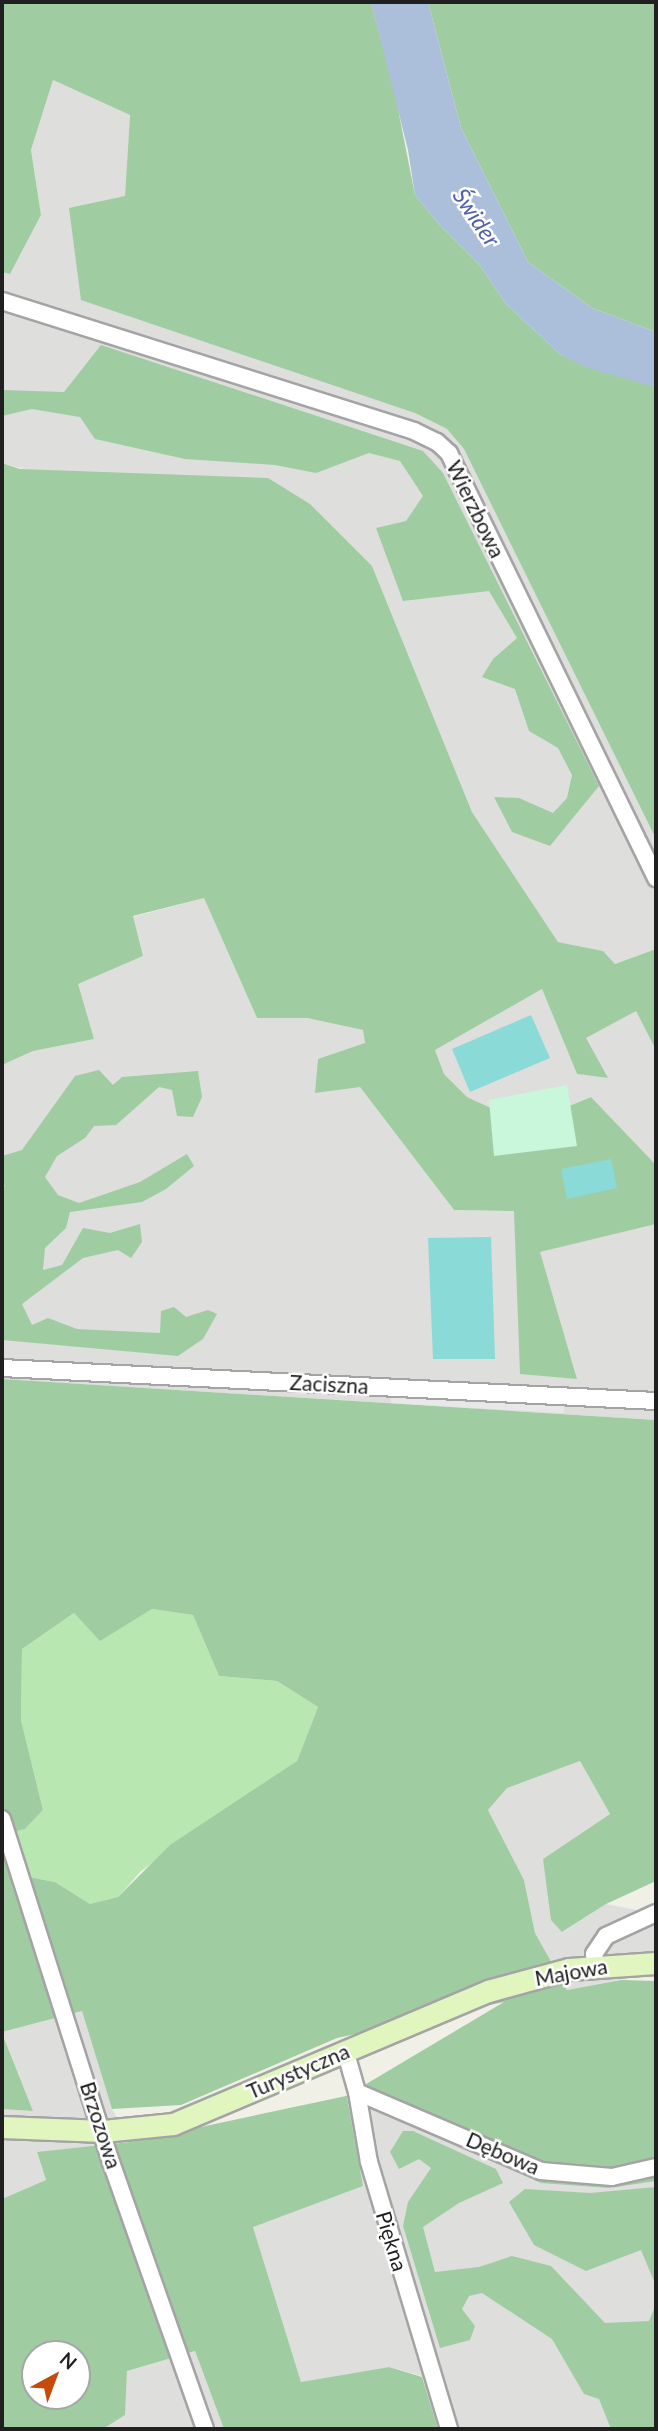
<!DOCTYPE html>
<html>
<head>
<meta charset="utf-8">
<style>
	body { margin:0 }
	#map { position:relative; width:658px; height:2431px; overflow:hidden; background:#f0f0e7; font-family:Lato,sans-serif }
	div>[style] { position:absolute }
	.residential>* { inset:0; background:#dededd }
	.grass>* { inset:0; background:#b9e7b1 }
	.forest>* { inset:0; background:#9fcda1 }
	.park>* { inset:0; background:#c8f7dc }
	.pitch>* { inset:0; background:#8adad7 }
	.parking>* { inset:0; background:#e8e8e8 }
	.water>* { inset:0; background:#abbfdb }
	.roads { filter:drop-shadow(2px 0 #a4a4a4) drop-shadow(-2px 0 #a4a4a4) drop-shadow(0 2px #a4a4a4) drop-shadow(0 -2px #a4a4a4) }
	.street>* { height:16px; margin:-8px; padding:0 8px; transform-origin:8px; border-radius:8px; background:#fff }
	.secondary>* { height:21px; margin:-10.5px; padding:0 10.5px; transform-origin:10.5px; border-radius:10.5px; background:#e1f6bf }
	span { translate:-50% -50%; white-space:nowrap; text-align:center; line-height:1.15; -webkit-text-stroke:5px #fff; paint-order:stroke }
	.street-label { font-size:21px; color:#202020 }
	.water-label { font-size:23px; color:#5160ab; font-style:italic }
	.frame { position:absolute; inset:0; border:4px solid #202020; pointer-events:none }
	.north { position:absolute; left:21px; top:2340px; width:70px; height:70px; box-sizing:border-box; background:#fff; border:2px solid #a6a6a6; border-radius:50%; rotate:41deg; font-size:19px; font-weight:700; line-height:28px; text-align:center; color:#202020 }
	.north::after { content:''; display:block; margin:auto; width:24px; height:32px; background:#c54b0c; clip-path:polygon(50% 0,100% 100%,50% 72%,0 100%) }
</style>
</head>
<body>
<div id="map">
	<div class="residential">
		<i style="clip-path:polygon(53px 80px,130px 115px,125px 197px,415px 413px,447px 429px,464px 449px,656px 839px,656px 949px,615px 964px,603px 951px,558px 942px,472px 812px,372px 566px,2px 463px,2px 272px,10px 274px,41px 215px,31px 150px)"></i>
		<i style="clip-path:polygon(204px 898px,257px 1018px,307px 1018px,363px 1030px,365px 1042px,360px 1087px,454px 1210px,514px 1211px,577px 1378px,539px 1252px,656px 1224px,656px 1420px,2px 1379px,2px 1065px,33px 1051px,94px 1039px,77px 984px,143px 956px,133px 917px)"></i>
		<i style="clip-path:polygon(542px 989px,577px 1074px,607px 1078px,585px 1038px,636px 1010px,656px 1050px,656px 1165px,591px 1097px,526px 1124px,467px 1097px,444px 1074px,435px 1050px)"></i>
		<i style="clip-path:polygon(580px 1761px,610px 1814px,543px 1859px,563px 1932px,606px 1904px,656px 1914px,656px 1973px,567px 1990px,535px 1933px,524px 1880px,488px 1810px,507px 1788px)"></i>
		<i style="clip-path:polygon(82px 2011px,112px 2109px,130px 2142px,37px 2153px,46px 2180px,2px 2199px,2px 2109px,33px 2111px,2px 2032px)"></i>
		<i style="clip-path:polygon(346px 2096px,610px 2188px,656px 2181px,656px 2429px,438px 2429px,422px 2376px,389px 2367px,301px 2382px,253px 2227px,363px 2186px)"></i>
		<i style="clip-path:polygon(195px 2351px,224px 2429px,103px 2429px,125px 2415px,126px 2371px)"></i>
	</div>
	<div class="grass">
		<i style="clip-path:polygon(152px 1609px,193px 1615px,219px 1676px,277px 1681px,318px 1707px,297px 1761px,141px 1871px,118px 1897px,90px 1904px,55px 1882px,29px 1877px,16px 1830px,25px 1829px,43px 1810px,21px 1720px,22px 1649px,74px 1613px,100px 1640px)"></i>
	</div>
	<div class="forest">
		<i style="clip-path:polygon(2px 2px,371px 2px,395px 94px,415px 195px,438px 223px,479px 264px,506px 304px,561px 355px,656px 387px,656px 839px,464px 449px,447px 429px,415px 413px,81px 300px,69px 208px,125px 196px,130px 115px,53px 80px,31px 150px,41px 215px,10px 274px,2px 272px)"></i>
		<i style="clip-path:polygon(428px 2px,656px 2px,656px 332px,592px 308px,528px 262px,461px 128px)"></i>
		<i style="clip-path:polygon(101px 345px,423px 451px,443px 473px,599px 786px,550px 846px,512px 832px,494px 797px,519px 798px,553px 813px,567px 798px,572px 775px,558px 748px,529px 731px,515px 689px,482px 677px,493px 659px,517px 638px,489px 591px,403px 601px,376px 528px,406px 521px,423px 496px,400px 461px,369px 453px,316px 473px,275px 465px,185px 459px,95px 439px,80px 417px,32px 409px,2px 416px,2px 390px,64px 392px)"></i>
		<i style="clip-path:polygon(2px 463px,20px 469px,268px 478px,310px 504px,372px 566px,472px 812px,558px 942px,603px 951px,615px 964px,656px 949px,656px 1050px,636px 1011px,586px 1038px,608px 1078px,577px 1074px,542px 989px,435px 1050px,444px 1074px,467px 1097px,526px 1124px,591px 1097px,656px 1165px,656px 1224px,540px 1252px,577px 1379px,520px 1374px,514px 1211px,454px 1210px,360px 1087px,315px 1093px,318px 1059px,365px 1043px,363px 1030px,307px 1018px,257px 1018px,204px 898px,133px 916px,143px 956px,78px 984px,94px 1039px,33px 1051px,2px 1065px)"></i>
		<i style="clip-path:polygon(99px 1070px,113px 1085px,122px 1077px,198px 1071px,202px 1097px,193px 1117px,177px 1116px,172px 1090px,159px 1087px,116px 1125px,94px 1126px,85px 1138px,57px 1156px,45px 1177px,58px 1195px,79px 1203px,140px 1182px,187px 1154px,194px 1166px,166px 1189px,142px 1202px,70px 1212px,66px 1228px,45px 1248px,43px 1270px,62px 1265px,83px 1228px,110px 1233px,140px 1224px,142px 1242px,131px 1258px,118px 1250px,83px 1258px,22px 1304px,32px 1325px,48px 1318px,77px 1329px,160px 1333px,161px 1311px,174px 1307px,186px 1317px,208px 1310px,217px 1314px,203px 1339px,178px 1356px,2px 1340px,2px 1191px,5px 1185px,2px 1184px,2px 1156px,22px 1150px,75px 1076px)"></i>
		<i style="clip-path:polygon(evenodd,2px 1379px,656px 1420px,656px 1881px,606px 1904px,562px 1932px,551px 1920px,543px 1859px,610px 1814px,580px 1761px,507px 1788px,488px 1810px,524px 1880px,535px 1933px,567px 1990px,621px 1980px,656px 1981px,656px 2181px,610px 2188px,541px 2183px,347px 2097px,363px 2186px,253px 2227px,301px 2382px,389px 2367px,422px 2377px,438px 2429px,224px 2429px,195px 2351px,127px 2371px,125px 2415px,103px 2429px,2px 2429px,2px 2199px,46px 2180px,37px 2152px,130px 2142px,346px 2096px,504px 2002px,337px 2038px,181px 2105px,112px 2109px,82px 2011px,2px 2032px,2px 1379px,152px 1609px,193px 1615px,219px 1676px,277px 1681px,318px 1707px,297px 1761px,170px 1845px,118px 1897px,90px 1904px,55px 1882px,29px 1877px,16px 1831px,25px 1829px,43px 1810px,21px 1720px,22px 1649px,74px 1613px,100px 1641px,152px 1609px,2px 1379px,35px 2354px,77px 2354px,77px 2396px,35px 2396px,35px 2354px)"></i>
		<i style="clip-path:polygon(2px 2033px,33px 2111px,2px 2109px)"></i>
		<i style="clip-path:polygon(403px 2131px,413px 2131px,496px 2169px,503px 2183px,459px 2203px,423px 2227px,435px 2272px,479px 2267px,512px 2256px,551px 2266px,605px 2323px,649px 2321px,656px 2304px,656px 2429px,611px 2429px,599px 2399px,584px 2394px,552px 2339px,482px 2293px,469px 2296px,462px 2309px,475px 2326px,470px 2340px,440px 2348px,403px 2226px,408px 2202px,431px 2168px,419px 2159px,399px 2169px,390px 2152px)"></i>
		<i style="clip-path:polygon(656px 2187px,656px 2286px,641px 2250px,586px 2271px,534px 2245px,509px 2202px,525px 2189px,590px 2193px)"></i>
	</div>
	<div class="park">
		<i style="clip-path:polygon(567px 1085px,577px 1146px,494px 1156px,489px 1100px)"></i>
	</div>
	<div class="pitch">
		<i style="clip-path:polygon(531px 1015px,550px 1058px,470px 1092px,452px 1049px)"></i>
		<i style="clip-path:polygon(611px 1159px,617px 1188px,567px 1199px,561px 1169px)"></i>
		<i style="clip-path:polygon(491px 1237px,495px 1359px,433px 1359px,428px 1238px)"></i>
	</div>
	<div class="parking">
		<i style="clip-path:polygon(390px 1392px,564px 1403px,564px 1413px,391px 1403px)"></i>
	</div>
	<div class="water">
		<i style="clip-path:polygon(371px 2px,428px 2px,461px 128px,528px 262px,592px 308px,656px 332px,656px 387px,588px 368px,561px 355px,506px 304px,479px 264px,438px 223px,415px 195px,408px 150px)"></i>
	</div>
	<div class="roads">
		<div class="street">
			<i style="left:2px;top:301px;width:432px;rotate:17.5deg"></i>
			<i style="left:414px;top:431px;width:25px;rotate:26deg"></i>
			<i style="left:437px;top:442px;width:16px;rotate:43deg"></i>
			<i style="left:449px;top:453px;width:21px;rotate:65deg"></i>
			<i style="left:458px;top:472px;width:452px;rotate:64deg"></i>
			<i style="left:2px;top:1368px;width:655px;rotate:2.89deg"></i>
			<i style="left:2px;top:1819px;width:360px;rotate:72.4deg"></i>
			<i style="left:111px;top:2162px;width:283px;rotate:70.6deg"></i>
			<i style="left:596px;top:1967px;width:13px;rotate:-99deg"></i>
			<i style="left:594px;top:1954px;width:22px;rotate:-56deg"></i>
			<i style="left:606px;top:1936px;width:55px;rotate:-24.7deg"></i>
			<i style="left:345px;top:2050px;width:44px;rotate:74.1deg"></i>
			<i style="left:357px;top:2092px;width:71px;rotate:80.3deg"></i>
			<i style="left:369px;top:2162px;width:279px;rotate:73.3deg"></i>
			<i style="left:357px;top:2092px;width:200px;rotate:23.2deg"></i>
			<i style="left:541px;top:2171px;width:71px;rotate:4.8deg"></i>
			<i style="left:612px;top:2177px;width:45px;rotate:-12.8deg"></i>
		</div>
		<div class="secondary">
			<i style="left:2px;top:2127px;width:101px;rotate:2.3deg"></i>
			<i style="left:103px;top:2131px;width:70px;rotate:-5.7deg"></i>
			<i style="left:173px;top:2124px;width:342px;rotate:-22.9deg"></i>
			<i style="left:488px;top:1991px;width:84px;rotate:-15.2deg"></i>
			<i style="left:569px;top:1969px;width:87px;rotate:-3.9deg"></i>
		</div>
	</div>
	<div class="street-label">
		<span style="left:476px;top:509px;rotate:64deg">Wierzbowa</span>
		<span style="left:329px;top:1384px;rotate:3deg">Zaciszna</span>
		<span style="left:571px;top:1972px;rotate:-10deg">Majowa</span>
		<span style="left:298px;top:2071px;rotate:-23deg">Turystyczna</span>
		<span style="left:101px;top:2125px;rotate:72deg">Brzozowa</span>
		<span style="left:503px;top:2153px;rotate:23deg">Dębowa</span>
		<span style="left:392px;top:2241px;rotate:73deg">Piękna</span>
	</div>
	<div class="water-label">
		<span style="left:477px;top:217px;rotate:56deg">Świder</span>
	</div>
	<div class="frame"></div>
	<div class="north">N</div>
</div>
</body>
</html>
